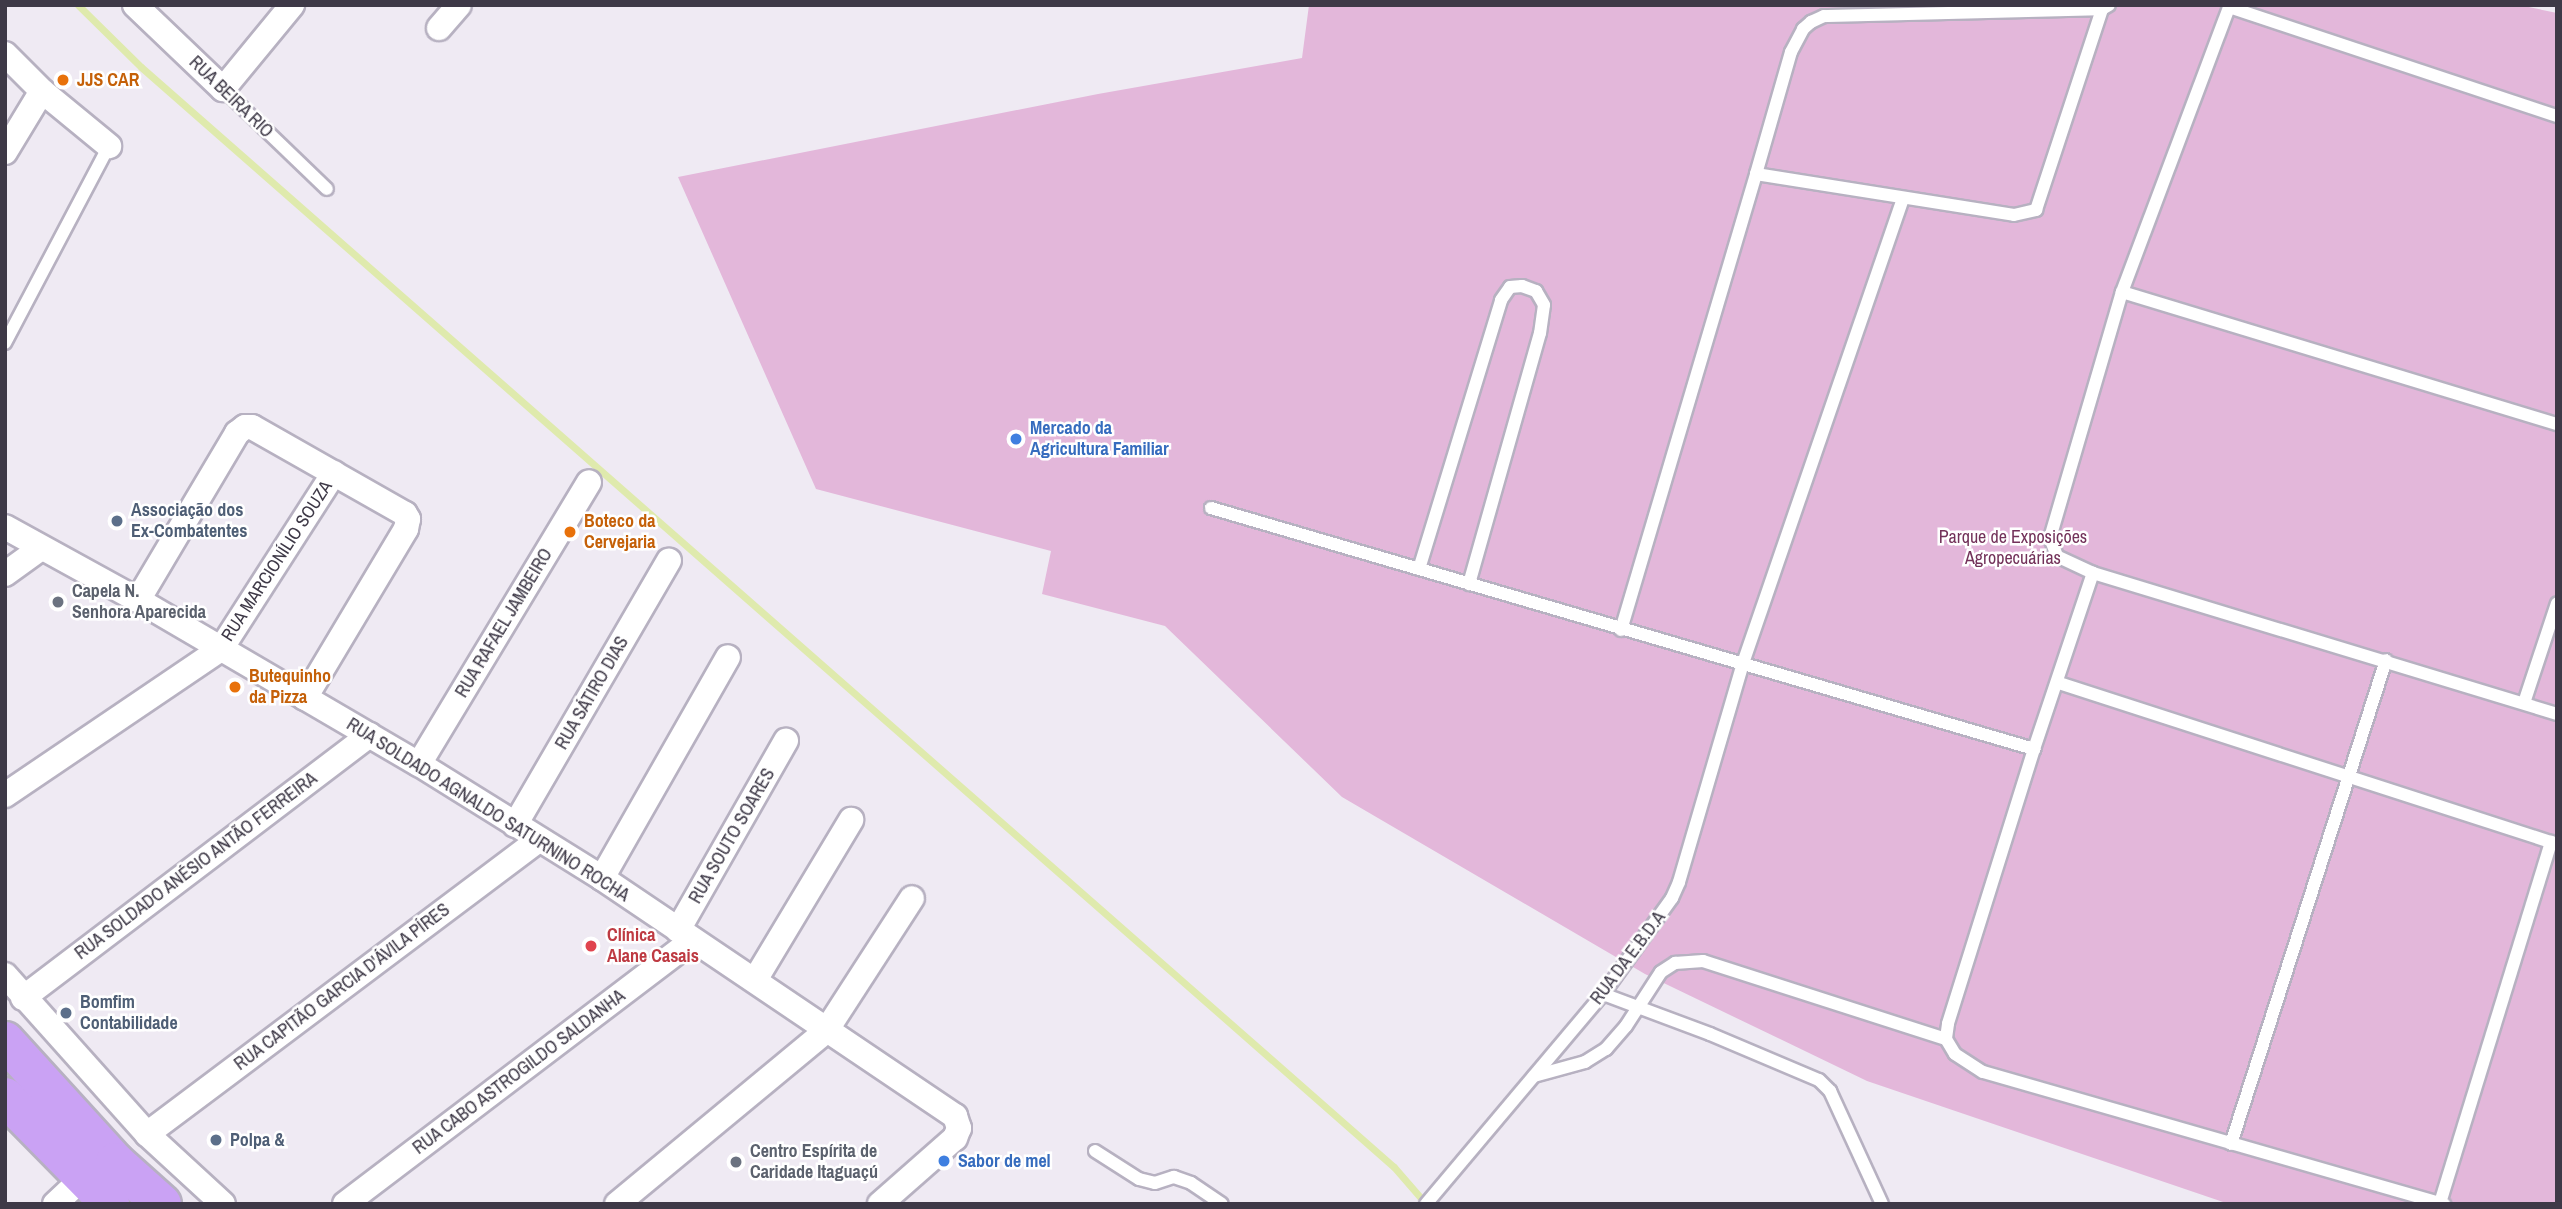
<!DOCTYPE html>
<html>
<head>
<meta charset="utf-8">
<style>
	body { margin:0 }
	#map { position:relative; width:2562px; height:1209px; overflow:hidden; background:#efeaf3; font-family:"Archivo Narrow",sans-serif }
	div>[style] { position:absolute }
	.green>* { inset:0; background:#e3b7da }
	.stream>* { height:7px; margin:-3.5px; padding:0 3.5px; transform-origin:3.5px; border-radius:3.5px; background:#dfeaad }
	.roads { filter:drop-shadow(2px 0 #b7b1c1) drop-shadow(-2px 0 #b7b1c1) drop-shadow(0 2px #b7b1c1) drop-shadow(0 -2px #b7b1c1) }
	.service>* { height:12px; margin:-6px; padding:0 6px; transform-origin:6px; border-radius:6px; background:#fff }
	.minor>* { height:24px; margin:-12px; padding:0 12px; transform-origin:12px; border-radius:12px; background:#fff }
	.primary>* { height:38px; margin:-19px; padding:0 19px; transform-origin:19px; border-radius:19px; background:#caa2f4 }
	.dots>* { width:19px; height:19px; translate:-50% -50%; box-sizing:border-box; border:4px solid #fff; border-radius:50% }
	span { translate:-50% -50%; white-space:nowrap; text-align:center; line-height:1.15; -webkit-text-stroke:5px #fff; paint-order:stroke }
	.food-label { font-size:18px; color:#c56008; font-weight:700 }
	.left { translate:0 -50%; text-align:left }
	.street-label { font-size:18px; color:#3e3947 }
	.shop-label { font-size:18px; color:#366cbe; font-weight:700 }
	.service-label { font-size:18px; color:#4e5e75; font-weight:700 }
	.park-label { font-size:18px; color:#73325a }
	.worship-label { font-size:18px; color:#5b616d; font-weight:700 }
	.health-label { font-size:18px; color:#be3a42; font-weight:700 }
	.frame { position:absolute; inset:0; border:7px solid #3e3947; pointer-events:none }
</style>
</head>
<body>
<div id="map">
	<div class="green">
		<i style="clip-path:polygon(1309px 5px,2519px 5px,2557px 13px,2557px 1204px,2229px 1204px,1867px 1081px,1645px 974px,1342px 797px,1165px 626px,1042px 594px,1051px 551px,816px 489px,678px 177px,1098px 94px,1302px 58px)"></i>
	</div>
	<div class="stream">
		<i style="left:78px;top:5px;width:88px;rotate:44.5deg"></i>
		<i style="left:141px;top:67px;width:1667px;rotate:41.28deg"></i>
		<i style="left:1394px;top:1167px;width:49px;rotate:49.1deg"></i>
	</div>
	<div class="roads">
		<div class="service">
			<i style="left:223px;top:89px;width:144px;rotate:43.9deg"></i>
			<i style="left:1756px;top:174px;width:127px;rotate:-74deg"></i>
			<i style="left:1791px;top:52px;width:26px;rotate:-62deg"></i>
			<i style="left:1803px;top:29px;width:11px;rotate:-41deg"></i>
			<i style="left:1811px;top:22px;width:14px;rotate:-25deg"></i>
			<i style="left:1824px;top:16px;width:278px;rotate:-1.4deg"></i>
			<i style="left:2122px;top:292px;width:455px;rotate:16.9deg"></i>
			<i style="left:5px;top:343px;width:223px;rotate:-62.2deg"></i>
			<i style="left:1211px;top:508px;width:858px;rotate:16.32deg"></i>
			<i style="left:2034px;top:749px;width:288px;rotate:107.4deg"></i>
			<i style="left:1948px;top:1024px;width:15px;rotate:98deg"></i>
			<i style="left:1946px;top:1039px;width:17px;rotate:59deg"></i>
			<i style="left:1955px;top:1054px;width:33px;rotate:33deg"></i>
			<i style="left:1983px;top:1072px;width:480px;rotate:16deg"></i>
			<i style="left:1419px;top:569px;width:281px;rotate:-73deg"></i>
			<i style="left:1501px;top:300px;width:16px;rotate:-55deg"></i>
			<i style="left:1510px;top:287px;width:12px;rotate:-5deg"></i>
			<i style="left:1522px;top:286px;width:15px;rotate:20deg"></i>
			<i style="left:1536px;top:291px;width:16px;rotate:60deg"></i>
			<i style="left:1544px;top:305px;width:28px;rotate:98deg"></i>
			<i style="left:1540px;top:333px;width:261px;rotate:105.8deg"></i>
			<i style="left:2093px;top:573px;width:485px;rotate:16.9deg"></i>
			<i style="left:1621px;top:630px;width:476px;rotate:-73.5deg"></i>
			<i style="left:1756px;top:174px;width:261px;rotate:9deg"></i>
			<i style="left:2014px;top:215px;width:23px;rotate:-13deg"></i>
			<i style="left:2036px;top:210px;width:212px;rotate:-71.8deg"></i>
			<i style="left:2102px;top:9px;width:8px;rotate:-30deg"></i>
			<i style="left:2059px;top:683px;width:523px;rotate:17.92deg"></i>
			<i style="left:2524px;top:703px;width:105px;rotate:-71.7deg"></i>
			<i style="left:2034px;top:749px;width:186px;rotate:-71.5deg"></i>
			<i style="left:2093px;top:573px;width:40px;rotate:-155deg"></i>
			<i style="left:2057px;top:556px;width:19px;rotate:-111deg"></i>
			<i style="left:2050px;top:538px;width:256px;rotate:-73.7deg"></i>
			<i style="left:2122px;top:292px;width:304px;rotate:-69.4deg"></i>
			<i style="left:2229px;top:7px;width:346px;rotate:18.4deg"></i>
			<i style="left:1603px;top:994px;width:114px;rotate:20.5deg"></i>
			<i style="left:1710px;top:1034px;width:118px;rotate:22.9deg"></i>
			<i style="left:1819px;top:1080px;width:16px;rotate:45deg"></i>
			<i style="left:1830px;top:1091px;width:124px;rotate:65.3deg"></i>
			<i style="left:1534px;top:1076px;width:53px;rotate:-15.4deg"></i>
			<i style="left:1585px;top:1062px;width:25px;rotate:-32deg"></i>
			<i style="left:1606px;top:1049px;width:30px;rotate:-49deg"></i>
			<i style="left:1626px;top:1026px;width:64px;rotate:-57.1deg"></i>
			<i style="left:1661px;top:972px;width:17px;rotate:-33deg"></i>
			<i style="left:1675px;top:963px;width:28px;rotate:-4deg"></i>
			<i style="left:1703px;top:961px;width:255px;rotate:17.8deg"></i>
			<i style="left:2231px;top:1144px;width:508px;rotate:-72.24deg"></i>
			<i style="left:1095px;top:1151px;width:52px;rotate:32.5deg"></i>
			<i style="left:1139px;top:1179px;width:16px;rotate:14deg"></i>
			<i style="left:1155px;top:1183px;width:20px;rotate:-18deg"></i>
			<i style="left:1174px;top:1177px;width:18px;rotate:19deg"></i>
			<i style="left:1191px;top:1183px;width:37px;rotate:34deg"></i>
			<i style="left:2440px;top:1203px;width:378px;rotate:-72.9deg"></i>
			<i style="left:1426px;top:1204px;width:275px;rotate:-49.9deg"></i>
			<i style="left:1603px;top:994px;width:118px;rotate:-54.3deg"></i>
			<i style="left:1672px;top:898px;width:17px;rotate:-66deg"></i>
			<i style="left:1679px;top:882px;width:225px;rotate:-73.7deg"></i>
			<i style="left:1742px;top:666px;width:494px;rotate:-71deg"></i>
		</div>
		<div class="minor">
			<i style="left:135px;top:5px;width:122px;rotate:43.7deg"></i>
			<i style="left:223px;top:89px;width:109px;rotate:-50.6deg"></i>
			<i style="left:439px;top:28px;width:30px;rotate:-49deg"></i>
			<i style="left:5px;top:54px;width:52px;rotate:45deg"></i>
			<i style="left:42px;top:91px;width:87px;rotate:39.4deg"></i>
			<i style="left:5px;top:152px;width:71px;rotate:-58.8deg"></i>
			<i style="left:5px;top:527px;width:152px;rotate:28.8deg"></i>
			<i style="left:138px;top:600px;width:325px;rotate:30.3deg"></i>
			<i style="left:419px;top:764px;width:216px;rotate:31.9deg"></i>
			<i style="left:602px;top:878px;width:426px;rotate:34deg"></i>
			<i style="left:955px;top:1116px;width:13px;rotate:72deg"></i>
			<i style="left:959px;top:1128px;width:11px;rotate:112deg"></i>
			<i style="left:955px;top:1138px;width:100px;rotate:138.7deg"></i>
			<i style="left:5px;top:574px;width:44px;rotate:-35.8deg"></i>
			<i style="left:138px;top:600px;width:194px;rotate:-59.3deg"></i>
			<i style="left:237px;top:433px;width:10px;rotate:-37deg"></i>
			<i style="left:245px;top:427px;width:7px"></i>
			<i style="left:252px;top:427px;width:176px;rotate:29.6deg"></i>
			<i style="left:405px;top:514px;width:6px;rotate:59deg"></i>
			<i style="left:408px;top:519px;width:10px;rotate:101deg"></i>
			<i style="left:406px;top:529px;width:197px;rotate:120.9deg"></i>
			<i style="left:419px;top:764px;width:329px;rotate:-58.9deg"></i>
			<i style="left:5px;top:795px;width:261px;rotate:-34.1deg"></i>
			<i style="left:221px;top:649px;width:209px;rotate:-57.3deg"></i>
			<i style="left:515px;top:825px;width:306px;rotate:-59.8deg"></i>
			<i style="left:602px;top:878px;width:254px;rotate:-60.3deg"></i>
			<i style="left:678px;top:930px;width:218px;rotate:-60.3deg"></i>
			<i style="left:5px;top:975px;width:213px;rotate:48.2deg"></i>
			<i style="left:147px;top:1134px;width:103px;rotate:42.6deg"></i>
			<i style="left:755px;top:980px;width:187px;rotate:-59deg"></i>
			<i style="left:23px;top:998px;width:435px;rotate:-37.2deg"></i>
			<i style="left:147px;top:1134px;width:489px;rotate:-36.9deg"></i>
			<i style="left:55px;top:1204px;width:38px;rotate:-43deg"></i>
			<i style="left:345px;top:1204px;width:435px;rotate:-37.2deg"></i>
			<i style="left:617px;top:1204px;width:271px;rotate:-39.6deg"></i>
			<i style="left:826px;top:1031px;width:158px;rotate:-57.1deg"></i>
		</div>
		<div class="primary">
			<i style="left:5px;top:1041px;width:164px;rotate:47.7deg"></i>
			<i style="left:115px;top:1162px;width:63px;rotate:41.8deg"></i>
			<i style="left:5px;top:1097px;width:150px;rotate:45.5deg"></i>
		</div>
	</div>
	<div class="dots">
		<i style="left:63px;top:80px;background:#e8710a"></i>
		<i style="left:1016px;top:439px;background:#3f7fe0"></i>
		<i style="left:117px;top:521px;background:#5c6f8a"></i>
		<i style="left:570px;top:532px;background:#e8710a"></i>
		<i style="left:58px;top:602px;background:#6b7280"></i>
		<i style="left:235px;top:687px;background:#e8710a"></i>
		<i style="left:591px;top:946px;background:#e0444e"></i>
		<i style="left:66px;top:1013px;background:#5c6f8a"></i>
		<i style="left:216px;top:1140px;background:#5c6f8a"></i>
		<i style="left:944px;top:1161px;background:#3f7fe0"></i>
		<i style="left:736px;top:1162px;background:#6b7280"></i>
	</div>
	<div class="food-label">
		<span class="left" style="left:77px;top:80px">JJS CAR</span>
		<span class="left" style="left:584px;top:532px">Boteco da<br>Cervejaria</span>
		<span class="left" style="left:249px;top:687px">Butequinho<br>da Pizza</span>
	</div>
	<div class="street-label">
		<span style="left:231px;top:97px;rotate:44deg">RUA BEIRA RIO</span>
		<span style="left:277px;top:561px;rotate:-57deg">RUA MARCIONÍLIO SOUZA</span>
		<span style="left:504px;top:623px;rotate:-59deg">RUA RAFAEL JAMBEIRO</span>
		<span style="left:592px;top:693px;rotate:-60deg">RUA SÁTIRO DIAS</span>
		<span style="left:488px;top:810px;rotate:32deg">RUA SOLDADO AGNALDO SATURNINO ROCHA</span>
		<span style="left:732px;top:836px;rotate:-60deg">RUA SOUTO SOARES</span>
		<span style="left:196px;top:866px;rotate:-37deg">RUA SOLDADO ANÉSIO ANTÃO FERREIRA</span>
		<span style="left:1628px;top:958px;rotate:-53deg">RUA DA E.B.D.A</span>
		<span style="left:342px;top:987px;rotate:-37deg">RUA CAPITÃO GARCIA D'ÁVILA PÍRES</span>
		<span style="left:519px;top:1072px;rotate:-37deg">RUA CABO ASTROGILDO SALDANHA</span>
	</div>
	<div class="shop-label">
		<span class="left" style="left:1030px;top:439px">Mercado da<br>Agricultura Familiar</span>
		<span class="left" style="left:958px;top:1161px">Sabor de mel</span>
	</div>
	<div class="service-label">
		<span class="left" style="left:131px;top:521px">Associação dos<br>Ex-Combatentes</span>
		<span class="left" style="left:80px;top:1013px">Bomfim<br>Contabilidade</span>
		<span class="left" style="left:230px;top:1140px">Polpa &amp;</span>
	</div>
	<div class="park-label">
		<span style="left:2013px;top:548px">Parque de Exposições<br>Agropecuárias</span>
	</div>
	<div class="worship-label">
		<span class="left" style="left:72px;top:602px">Capela N.<br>Senhora Aparecida</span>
		<span class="left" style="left:750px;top:1162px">Centro Espírita de<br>Caridade Itaguaçú</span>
	</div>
	<div class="health-label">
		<span class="left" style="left:607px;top:946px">Clínica<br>Alane Casais</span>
	</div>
	<div class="frame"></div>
</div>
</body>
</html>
